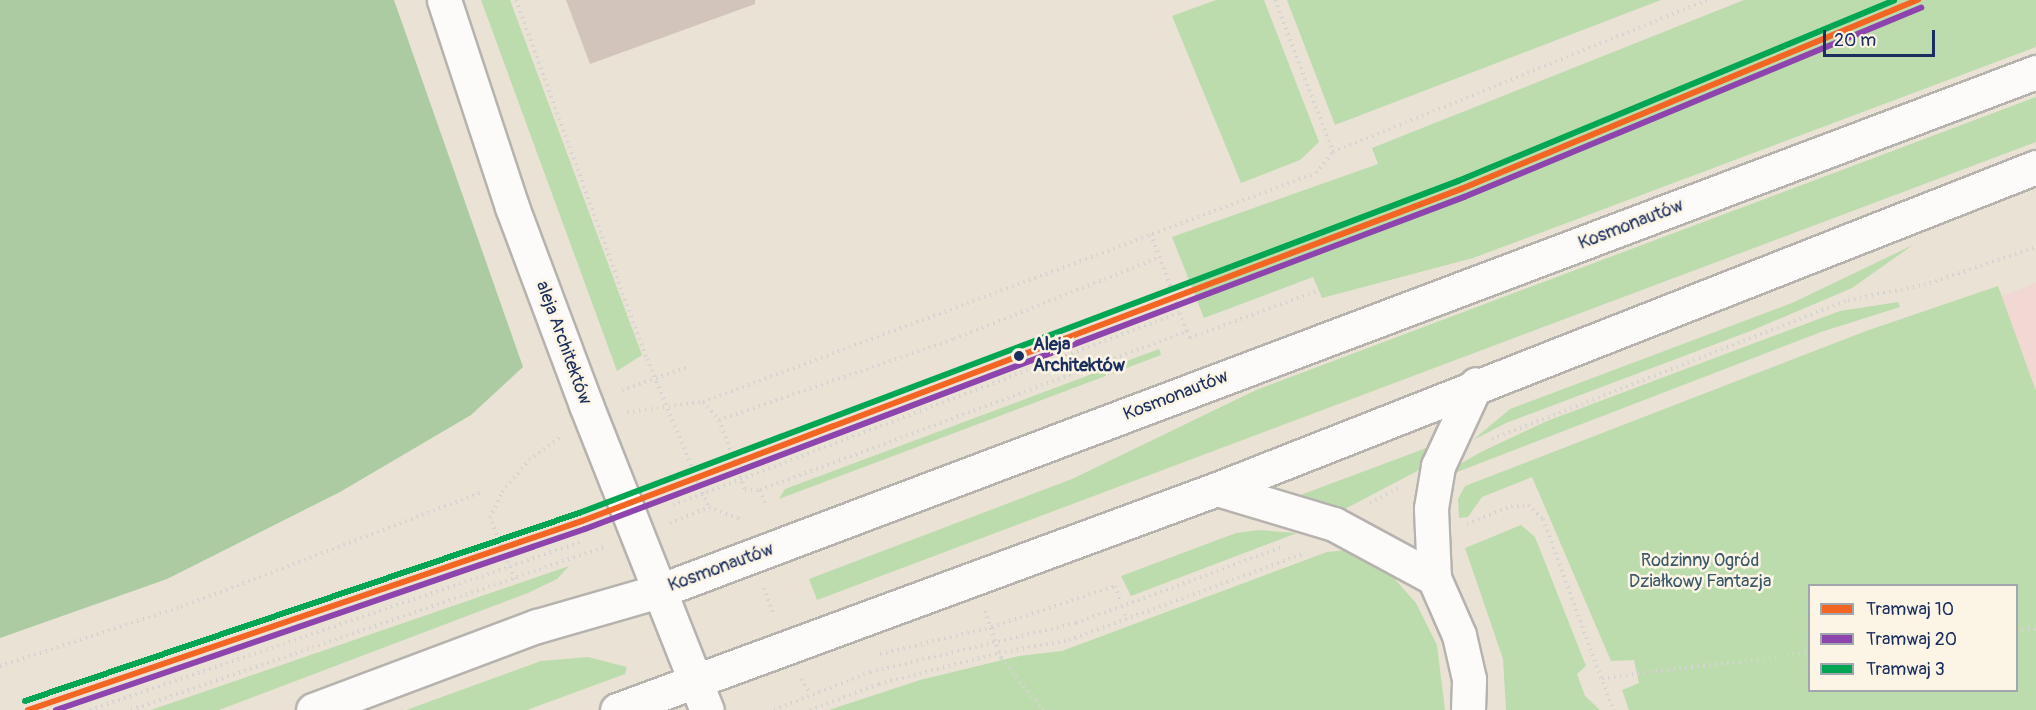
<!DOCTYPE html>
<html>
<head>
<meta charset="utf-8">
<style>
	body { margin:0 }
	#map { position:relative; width:2036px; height:710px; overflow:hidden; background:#eae2d4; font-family:Pangolin,sans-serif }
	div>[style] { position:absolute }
	.built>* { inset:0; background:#f1d8d2 }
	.green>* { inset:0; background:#bddcae }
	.forest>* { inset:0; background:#accba2 }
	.building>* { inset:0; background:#d2c4bb }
	.path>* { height:4px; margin-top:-2px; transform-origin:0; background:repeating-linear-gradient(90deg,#d5d4d2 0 1.5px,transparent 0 6px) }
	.roads { filter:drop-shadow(2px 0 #b6b3af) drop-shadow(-2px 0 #b6b3af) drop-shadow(0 2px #b6b3af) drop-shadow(0 -2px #b6b3af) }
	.minor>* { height:33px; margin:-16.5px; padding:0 16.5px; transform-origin:16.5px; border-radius:16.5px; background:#fcfbf9 }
	.major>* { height:33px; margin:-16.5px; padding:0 16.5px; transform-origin:16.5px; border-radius:16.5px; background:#fcfbf9 }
	.tram-1>* { height:6px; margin:-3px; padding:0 3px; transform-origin:3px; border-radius:3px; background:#f26522 }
	.tram-2>* { height:6px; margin:-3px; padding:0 3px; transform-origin:3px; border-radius:3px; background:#8e44ad }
	.tram-3>* { height:6px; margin:-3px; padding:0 3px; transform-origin:3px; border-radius:3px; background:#00a651 }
	.dots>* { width:16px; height:16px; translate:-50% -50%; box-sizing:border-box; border:3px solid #fcf5e5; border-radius:50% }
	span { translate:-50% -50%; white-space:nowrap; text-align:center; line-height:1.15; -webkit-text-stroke:5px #fcf5e5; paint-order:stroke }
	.street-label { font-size:18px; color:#1b2f5e }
	.stop-label { font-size:18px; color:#1b2f5e; font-weight:700 }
	.left { translate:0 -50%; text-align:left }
	.park-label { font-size:18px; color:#3a596a }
	.legend { position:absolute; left:1808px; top:584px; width:210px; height:108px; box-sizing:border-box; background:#fcf5e5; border:2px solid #a2a6af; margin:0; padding:8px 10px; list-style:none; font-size:18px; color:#1b2f5e }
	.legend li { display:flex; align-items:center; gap:12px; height:30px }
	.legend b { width:30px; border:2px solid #a2a6af }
	.scale { position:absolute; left:1823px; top:30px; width:112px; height:27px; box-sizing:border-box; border:3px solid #1b2f5e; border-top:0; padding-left:8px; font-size:18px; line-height:21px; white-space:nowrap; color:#1b2f5e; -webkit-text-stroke:4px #fcf5e5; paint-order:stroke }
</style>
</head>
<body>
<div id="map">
	<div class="built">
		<i style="clip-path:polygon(2036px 283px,2036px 391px,2001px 296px)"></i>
	</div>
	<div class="green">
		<i style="clip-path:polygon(481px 0,510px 0,642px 355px,617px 371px)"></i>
		<i style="clip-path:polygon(1216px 0,1264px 0,1319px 142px,1300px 160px,1241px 183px,1172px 16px)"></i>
		<i style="clip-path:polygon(1287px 0,1661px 0,1335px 125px)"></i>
		<i style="clip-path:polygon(1744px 0,2036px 0,2036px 47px,1473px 258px,1322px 298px,1313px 277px,1204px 318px,1172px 237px,1378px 164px,1372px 148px)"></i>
		<i style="clip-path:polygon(2036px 97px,2036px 142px,817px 600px,809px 579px,1072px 479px,1256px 390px)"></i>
		<i style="clip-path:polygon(1913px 245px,1852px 288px,1753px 330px,1506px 423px,1473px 440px,1510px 409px,1792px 303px)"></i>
		<i style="clip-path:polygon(evenodd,1998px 286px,2036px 391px,2036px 710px,1629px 710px,1622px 690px,1639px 683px,1634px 660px,1611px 661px,1532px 477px,1482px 497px,1468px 517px,1459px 518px,1458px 499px,1465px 486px,1866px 331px,1998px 286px,1810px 586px,2016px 586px,2016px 690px,1810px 690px,1810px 586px)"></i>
		<i style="clip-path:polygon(1898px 302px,1900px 307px,1821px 332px,1452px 474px,1455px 467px,1481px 452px,1547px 421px,1840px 311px)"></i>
		<i style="clip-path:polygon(1159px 349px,1161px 355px,779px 499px,785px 489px)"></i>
		<i style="clip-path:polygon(1429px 447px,1423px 468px,1343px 510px,1295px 497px)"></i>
		<i style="clip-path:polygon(1521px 525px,1535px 537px,1586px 666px,1577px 674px,1585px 696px,1600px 710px,1506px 710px,1503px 659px,1465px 548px)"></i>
		<i style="clip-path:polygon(1258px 530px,1297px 533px,1131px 596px,1121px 576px,1236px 533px)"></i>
		<i style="clip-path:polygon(1356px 549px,1384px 567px,1416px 603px,1437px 645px,1445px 710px,829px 710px,920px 680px,1019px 656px,1062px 651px,1327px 552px)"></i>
		<i style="clip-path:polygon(569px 566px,557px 579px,528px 593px,219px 710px,151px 710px)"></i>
		<i style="clip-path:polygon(588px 657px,627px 667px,625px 674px,527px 710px,406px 710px,541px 661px)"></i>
	</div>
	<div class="forest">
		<i style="clip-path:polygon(0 0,394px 0,523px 367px,471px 415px,340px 492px,167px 579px,0 638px)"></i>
	</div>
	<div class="building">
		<i style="clip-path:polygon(566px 0,755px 0,755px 4px,590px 64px)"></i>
	</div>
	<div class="path">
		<i style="left:516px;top:0;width:382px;rotate:70deg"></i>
		<i style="left:647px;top:359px;width:139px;rotate:67.5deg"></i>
		<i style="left:700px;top:487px;width:22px;rotate:66deg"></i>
		<i style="left:709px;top:507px;width:31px;rotate:21deg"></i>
		<i style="left:738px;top:518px;width:4px;rotate:63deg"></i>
		<i style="left:1275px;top:0;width:163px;rotate:69.1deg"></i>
		<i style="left:1187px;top:331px;width:8px;rotate:67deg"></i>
		<i style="left:1190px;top:338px;width:134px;rotate:-20.5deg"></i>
		<i style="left:622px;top:390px;width:72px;rotate:-19.4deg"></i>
		<i style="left:703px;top:402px;width:24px;rotate:48deg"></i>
		<i style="left:719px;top:420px;width:75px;rotate:69.6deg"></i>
		<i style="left:745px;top:490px;width:15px"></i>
		<i style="left:760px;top:490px;width:14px;rotate:69deg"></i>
		<i style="left:627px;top:412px;width:77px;rotate:-7.5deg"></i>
		<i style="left:703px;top:402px;width:654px;rotate:-20.48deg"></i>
		<i style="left:1316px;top:173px;width:27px;rotate:-51deg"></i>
		<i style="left:1333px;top:152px;width:405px;rotate:-22.1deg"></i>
		<i style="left:719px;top:420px;width:249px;rotate:-19deg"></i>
		<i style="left:954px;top:339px;width:222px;rotate:-21.7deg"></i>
		<i style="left:1492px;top:439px;width:382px;rotate:-21.3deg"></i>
		<i style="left:1848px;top:300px;width:77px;rotate:-11.2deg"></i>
		<i style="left:1924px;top:285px;width:118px;rotate:-18.7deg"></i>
		<i style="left:760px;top:490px;width:456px;rotate:-20.4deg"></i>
		<i style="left:1187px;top:331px;width:103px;rotate:-110.4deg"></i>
		<i style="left:1370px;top:503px;width:32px;rotate:-28deg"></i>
		<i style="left:673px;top:505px;width:543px;rotate:-20.8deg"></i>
		<i style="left:670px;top:523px;width:42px;rotate:-22.3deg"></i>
		<i style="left:1467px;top:524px;width:48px;rotate:-22.2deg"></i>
		<i style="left:1511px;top:506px;width:17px;rotate:-3deg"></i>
		<i style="left:1528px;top:505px;width:21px;rotate:43deg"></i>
		<i style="left:1543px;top:519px;width:203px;rotate:69.9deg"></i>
		<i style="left:515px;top:579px;width:66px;rotate:-112.3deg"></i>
		<i style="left:490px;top:518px;width:29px;rotate:-65deg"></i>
		<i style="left:502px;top:492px;width:42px;rotate:-49.8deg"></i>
		<i style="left:529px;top:460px;width:39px;rotate:-36deg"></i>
		<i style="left:764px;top:588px;width:29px;rotate:70deg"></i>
		<i style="left:985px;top:611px;width:50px;rotate:71.2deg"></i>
		<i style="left:1001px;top:658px;width:67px;rotate:51.1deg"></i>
		<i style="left:1125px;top:614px;width:6px;rotate:72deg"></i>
		<i style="left:2016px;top:630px;width:20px;rotate:-6deg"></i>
		<i style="left:880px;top:654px;width:115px;rotate:-13.6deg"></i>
		<i style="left:992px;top:627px;width:130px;rotate:-18.4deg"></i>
		<i style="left:1115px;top:586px;width:15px;rotate:70deg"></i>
		<i style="left:0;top:666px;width:190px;rotate:-18.1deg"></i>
		<i style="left:181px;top:607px;width:320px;rotate:-20.9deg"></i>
		<i style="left:1602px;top:678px;width:209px;rotate:-6.9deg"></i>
		<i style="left:801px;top:679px;width:17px;rotate:59deg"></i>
		<i style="left:90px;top:710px;width:522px;rotate:-18.89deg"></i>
		<i style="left:131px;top:710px;width:500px;rotate:-19.01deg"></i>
		<i style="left:774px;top:710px;width:103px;rotate:-21.6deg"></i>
		<i style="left:870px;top:672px;width:212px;rotate:-13.4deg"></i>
		<i style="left:1076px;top:623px;width:221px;rotate:-20.2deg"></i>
		<i style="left:810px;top:710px;width:74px;rotate:-20.6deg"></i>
		<i style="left:879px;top:684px;width:124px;rotate:-14.5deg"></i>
		<i style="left:999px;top:653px;width:71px;rotate:-10.5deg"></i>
		<i style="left:1069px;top:640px;width:252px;rotate:-20.2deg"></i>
	</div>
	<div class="roads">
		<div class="minor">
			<i style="left:444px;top:0;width:218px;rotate:71.8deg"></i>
			<i style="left:512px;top:207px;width:211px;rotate:69.5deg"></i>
			<i style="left:586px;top:405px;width:328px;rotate:68.4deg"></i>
			<i style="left:1217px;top:489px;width:122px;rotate:16.7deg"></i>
			<i style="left:1334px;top:524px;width:114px;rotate:28.4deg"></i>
			<i style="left:1468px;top:710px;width:31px;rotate:-88deg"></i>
			<i style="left:1469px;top:679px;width:45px;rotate:-102.8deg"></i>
			<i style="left:1459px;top:635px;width:62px;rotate:-113.7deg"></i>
			<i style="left:1434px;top:578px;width:70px;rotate:-92.5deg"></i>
			<i style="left:1431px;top:508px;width:43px;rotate:-80.5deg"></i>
			<i style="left:1438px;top:466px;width:90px;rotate:-65.1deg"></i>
		</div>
		<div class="major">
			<i style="left:313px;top:710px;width:239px;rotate:-20.6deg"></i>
			<i style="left:537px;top:626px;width:127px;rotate:-16deg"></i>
			<i style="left:659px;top:591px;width:1472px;rotate:-20.65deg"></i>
			<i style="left:617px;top:710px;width:639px;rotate:-20.22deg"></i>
			<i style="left:1217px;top:489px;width:880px;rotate:-21.46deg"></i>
		</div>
	</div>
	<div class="tram-1">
		<i style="left:28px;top:710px;width:585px;rotate:-18.84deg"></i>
		<i style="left:582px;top:521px;width:940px;rotate:-20.69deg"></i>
		<i style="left:1461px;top:189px;width:495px;rotate:-22.5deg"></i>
	</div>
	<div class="tram-2">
		<i style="left:56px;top:710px;width:559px;rotate:-18.89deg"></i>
		<i style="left:585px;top:529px;width:940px;rotate:-20.69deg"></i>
		<i style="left:1464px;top:197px;width:495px;rotate:-22.5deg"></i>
	</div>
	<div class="tram-3">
		<i style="left:25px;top:701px;width:585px;rotate:-18.74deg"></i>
		<i style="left:579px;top:513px;width:940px;rotate:-20.69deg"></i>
		<i style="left:1458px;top:181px;width:472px;rotate:-22.5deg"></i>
	</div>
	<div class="dots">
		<i style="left:1019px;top:356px;background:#1b2f5e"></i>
	</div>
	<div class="street-label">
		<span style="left:1631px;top:225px;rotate:-21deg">Kosmonautów</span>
		<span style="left:563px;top:343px;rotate:70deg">aleja Architektów</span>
		<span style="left:1176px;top:396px;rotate:-21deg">Kosmonautów</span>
		<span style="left:721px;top:568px;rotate:-20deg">Kosmonautów</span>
	</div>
	<div class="stop-label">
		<span class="left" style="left:1033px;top:356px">Aleja<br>Architektów</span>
	</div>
	<div class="park-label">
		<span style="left:1700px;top:572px">Rodzinny Ogród<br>Działkowy Fantazja</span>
	</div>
	<ul class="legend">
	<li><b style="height:8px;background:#f26522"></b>Tramwaj 10</li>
	<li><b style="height:8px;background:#8e44ad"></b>Tramwaj 20</li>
	<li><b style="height:8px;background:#00a651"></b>Tramwaj 3</li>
	</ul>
	<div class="scale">20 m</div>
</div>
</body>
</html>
